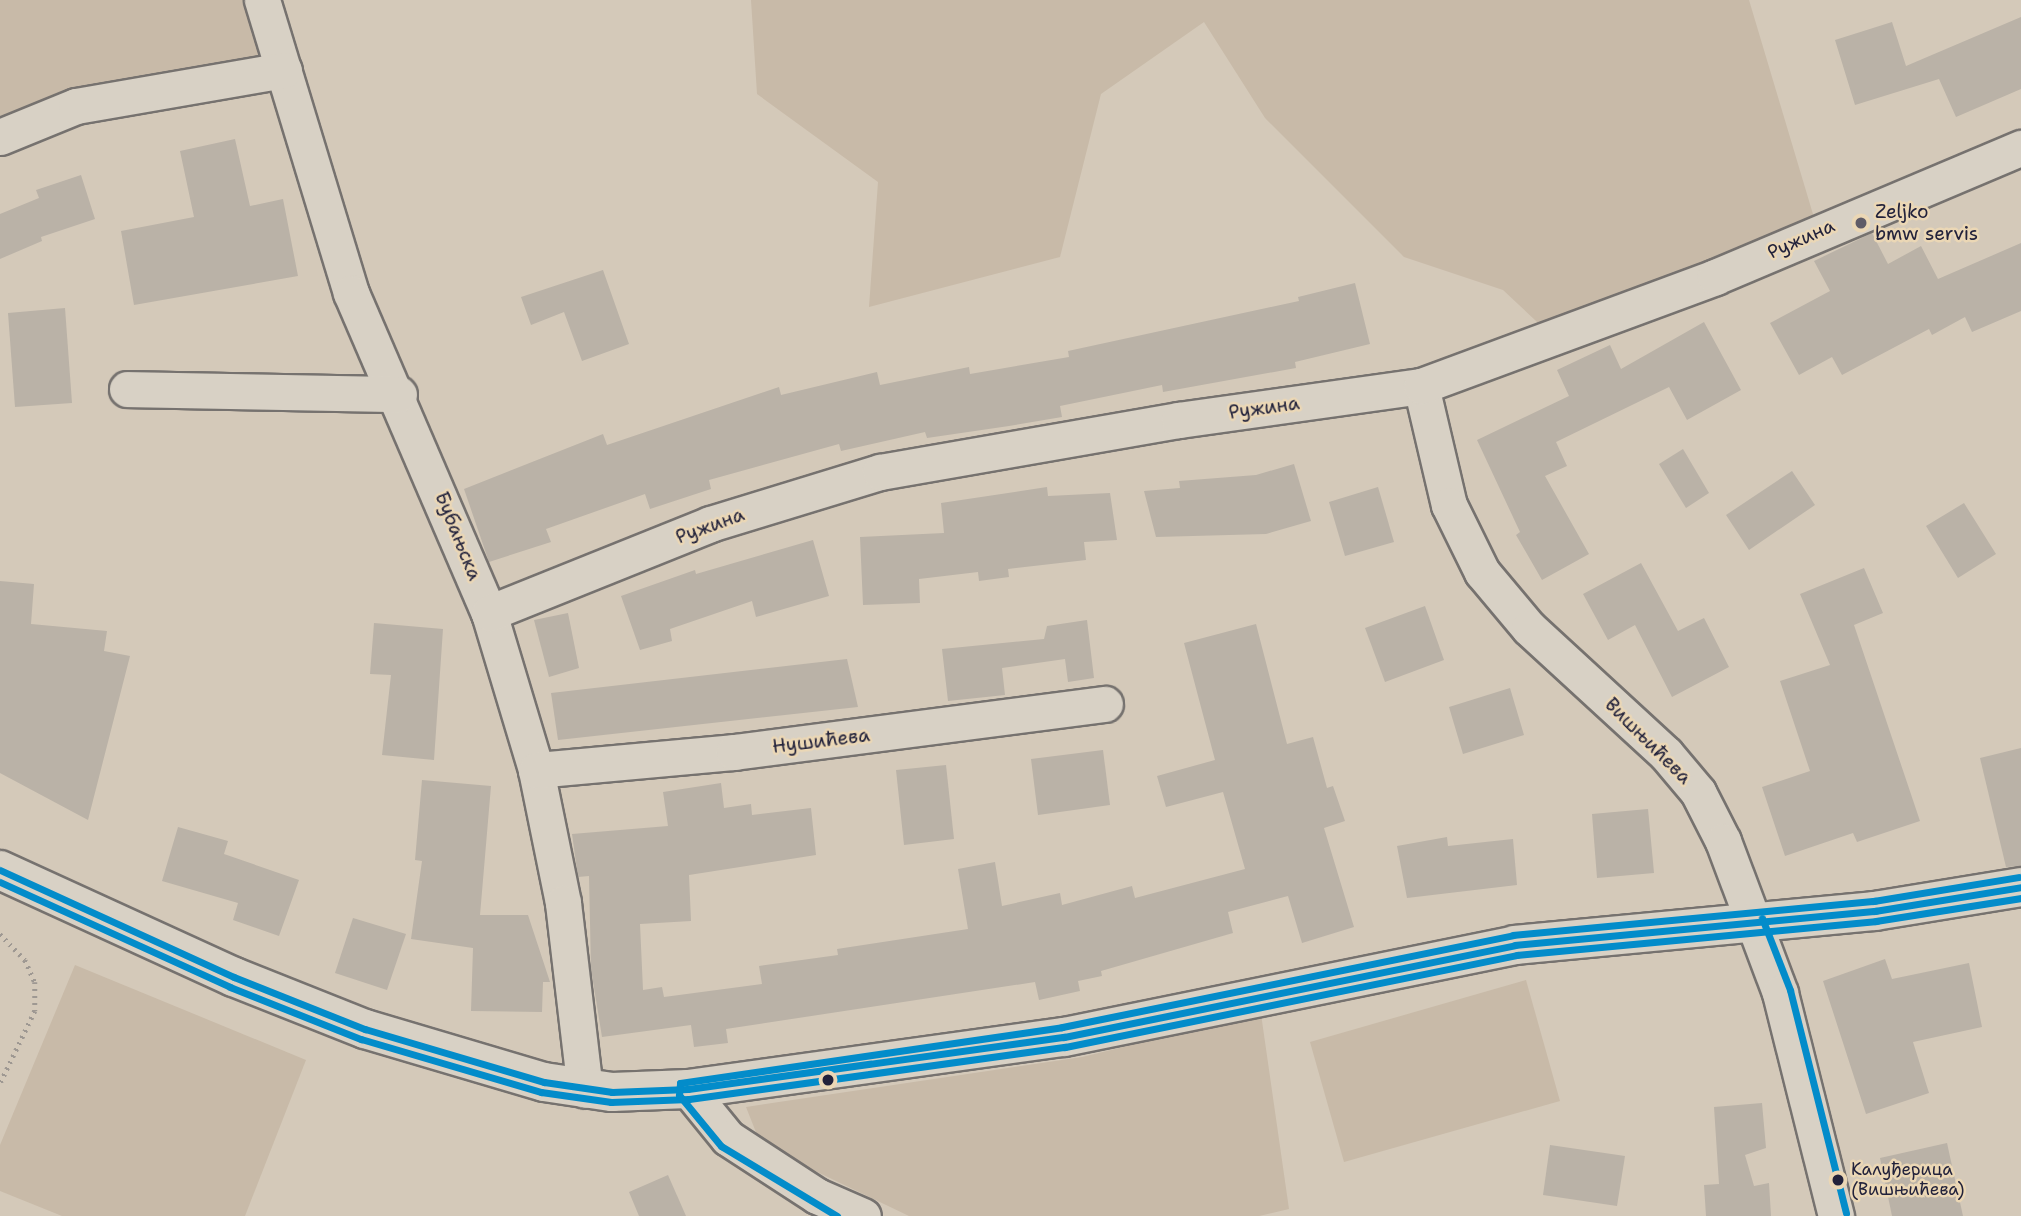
<!DOCTYPE html>
<html>
<head>
<meta charset="utf-8">
<style>
	body { margin:0 }
	#map { position:relative; width:2021px; height:1216px; overflow:hidden; background:#d4c9b9; font-family:"Shantell Sans",sans-serif }
	div>[style] { position:absolute }
	.green>* { inset:0; background:#c8baa8 }
	.building>* { inset:0; background:#bab2a7 }
	.path>* { height:4.5px; margin-top:-2.25px; transform-origin:0; background:repeating-linear-gradient(90deg,#9e9892 0 2px,transparent 0 7px) }
	.roads { filter:drop-shadow(2px 0 #76726f) drop-shadow(-2px 0 #76726f) drop-shadow(0 2px #76726f) drop-shadow(0 -2px #76726f) }
	.street>* { height:35px; margin:-17.5px; padding:0 17.5px; transform-origin:17.5px; border-radius:17.5px; background:#d8d1c5 }
	.secondary>* { height:38px; margin:-19px; padding:0 19px; transform-origin:19px; border-radius:19px; background:#d8d1c5 }
	.bus-1>* { height:7px; margin:-3.5px; padding:0 3.5px; transform-origin:3.5px; border-radius:3.5px; background:#038cca }
	.bus-2>* { height:7px; margin:-3.5px; padding:0 3.5px; transform-origin:3.5px; border-radius:3.5px; background:#038cca }
	.bus-3>* { height:7px; margin:-3.5px; padding:0 3.5px; transform-origin:3.5px; border-radius:3.5px; background:#038cca }
	.dots>* { width:19px; height:19px; translate:-50% -50%; box-sizing:border-box; border:4px solid #ebd7b5; border-radius:50% }
	span { translate:-50% -50%; white-space:nowrap; text-align:center; line-height:1.15; -webkit-text-stroke:5px #ebd7b5; paint-order:stroke }
	.bus-label { font-size:17px; color:#22223b }
	.left { translate:0 -50%; text-align:left }
	.poi-label { font-size:19px; color:#22223b }
	.street-label { font-size:19px; color:#22223b }
</style>
</head>
<body>
<div id="map">
	<div class="green">
		<i style="clip-path:polygon(0 0,247px 0,266px 68px,0 124px)"></i>
		<i style="clip-path:polygon(751px 0,1749px 0,1818px 231px,1551px 335px,1503px 290px,1404px 257px,1265px 118px,1204px 22px,1101px 94px,1060px 257px,869px 307px,878px 182px,757px 94px)"></i>
		<i style="clip-path:polygon(75px 965px,306px 1060px,245px 1216px,62px 1216px,0 1191px,0 1145px)"></i>
		<i style="clip-path:polygon(1526px 980px,1560px 1101px,1344px 1162px,1310px 1042px)"></i>
		<i style="clip-path:polygon(1261px 1014px,1289px 1209px,1259px 1216px,909px 1216px,761px 1145px,746px 1107px,1082px 1057px)"></i>
	</div>
	<div class="building">
		<i style="clip-path:polygon(2021px 17px,2021px 89px,1956px 117px,1939px 79px,1855px 105px,1835px 40px,1892px 22px,1906px 66px)"></i>
		<i style="clip-path:polygon(235px 139px,250px 206px,283px 199px,298px 276px,134px 305px,121px 231px,194px 217px,180px 151px)"></i>
		<i style="clip-path:polygon(81px 175px,95px 219px,41px 237px,42px 241px,0 259px,0 214px,39px 198px,36px 190px)"></i>
		<i style="clip-path:polygon(1872px 233px,1888px 264px,1921px 246px,1938px 279px,2021px 243px,2021px 311px,1972px 332px,1965px 317px,1932px 335px,1929px 329px,1842px 375px,1832px 357px,1799px 375px,1770px 323px,1830px 291px,1814px 261px)"></i>
		<i style="clip-path:polygon(603px 270px,629px 344px,582px 361px,564px 312px,531px 325px,521px 297px)"></i>
		<i style="clip-path:polygon(1355px 283px,1370px 344px,1295px 362px,1296px 368px,1163px 392px,1162px 385px,1060px 406px,1062px 417px,1009px 426px,927px 438px,925px 432px,841px 451px,839px 444px,709px 480px,711px 489px,650px 509px,645px 494px,546px 529px,551px 542px,489px 562px,464px 489px,603px 434px,607px 445px,779px 387px,781px 395px,877px 372px,880px 385px,969px 367px,970px 374px,1069px 357px,1068px 351px,1299px 301px,1298px 297px)"></i>
		<i style="clip-path:polygon(65px 308px,72px 403px,15px 407px,8px 313px)"></i>
		<i style="clip-path:polygon(1704px 322px,1741px 390px,1687px 420px,1669px 387px,1556px 442px,1567px 466px,1545px 476px,1589px 554px,1542px 580px,1516px 535px,1520px 532px,1477px 440px,1569px 396px,1557px 370px,1610px 345px,1621px 369px)"></i>
		<i style="clip-path:polygon(1683px 449px,1709px 493px,1686px 508px,1659px 464px)"></i>
		<i style="clip-path:polygon(1294px 464px,1311px 521px,1266px 534px,1156px 537px,1144px 491px,1180px 488px,1179px 481px,1256px 475px)"></i>
		<i style="clip-path:polygon(1792px 471px,1815px 505px,1749px 550px,1726px 515px)"></i>
		<i style="clip-path:polygon(1047px 487px,1048px 496px,1110px 493px,1117px 540px,1084px 542px,1086px 560px,1008px 569px,1009px 577px,979px 581px,978px 572px,919px 579px,920px 603px,863px 605px,860px 537px,944px 533px,941px 503px)"></i>
		<i style="clip-path:polygon(1378px 487px,1394px 542px,1345px 556px,1329px 502px)"></i>
		<i style="clip-path:polygon(1964px 503px,1996px 554px,1958px 578px,1926px 526px)"></i>
		<i style="clip-path:polygon(813px 540px,829px 596px,756px 617px,752px 601px,670px 629px,672px 641px,640px 650px,621px 596px,695px 570px,696px 574px)"></i>
		<i style="clip-path:polygon(1641px 563px,1678px 631px,1704px 618px,1729px 667px,1672px 697px,1635px 625px,1608px 640px,1583px 594px)"></i>
		<i style="clip-path:polygon(1864px 568px,1883px 613px,1854px 625px,1920px 821px,1857px 842px,1853px 833px,1785px 856px,1762px 787px,1810px 771px,1780px 681px,1830px 665px,1800px 594px)"></i>
		<i style="clip-path:polygon(0 581px,34px 584px,31px 624px,107px 631px,104px 651px,130px 656px,88px 820px,0 773px)"></i>
		<i style="clip-path:polygon(1425px 606px,1444px 660px,1385px 682px,1365px 628px)"></i>
		<i style="clip-path:polygon(568px 613px,579px 668px,549px 677px,534px 620px)"></i>
		<i style="clip-path:polygon(1087px 620px,1094px 678px,1068px 682px,1065px 659px,1002px 668px,1005px 695px,948px 701px,942px 649px,1044px 639px,1047px 626px)"></i>
		<i style="clip-path:polygon(374px 623px,443px 629px,434px 760px,382px 755px,391px 675px,370px 674px)"></i>
		<i style="clip-path:polygon(1256px 624px,1287px 744px,1313px 737px,1327px 788px,1333px 786px,1345px 821px,1324px 828px,1354px 927px,1302px 943px,1288px 896px,1228px 912px,1233px 933px,1101px 971px,1102px 976px,1078px 981px,1080px 991px,1039px 1000px,1035px 982px,726px 1029px,728px 1043px,694px 1047px,691px 1025px,602px 1037px,591px 969px,589px 876px,578px 877px,572px 834px,668px 826px,663px 792px,721px 783px,724px 808px,751px 804px,752px 815px,811px 808px,816px 855px,689px 875px,691px 921px,640px 924px,643px 990px,662px 987px,664px 997px,762px 984px,759px 966px,838px 955px,837px 949px,968px 929px,958px 869px,995px 862px,1002px 906px,1060px 893px,1062px 905px,1132px 886px,1135px 898px,1245px 869px,1223px 792px,1166px 807px,1157px 776px,1215px 760px,1184px 643px)"></i>
		<i style="clip-path:polygon(847px 659px,858px 707px,558px 740px,551px 693px)"></i>
		<i style="clip-path:polygon(1510px 688px,1524px 735px,1463px 754px,1449px 707px)"></i>
		<i style="clip-path:polygon(2021px 748px,2021px 866px,2006px 867px,1980px 758px)"></i>
		<i style="clip-path:polygon(1103px 750px,1110px 805px,1038px 815px,1031px 759px)"></i>
		<i style="clip-path:polygon(946px 765px,954px 839px,904px 845px,896px 770px)"></i>
		<i style="clip-path:polygon(422px 780px,491px 786px,480px 915px,528px 915px,550px 982px,543px 982px,542px 1012px,471px 1011px,473px 948px,411px 939px,422px 861px,415px 860px)"></i>
		<i style="clip-path:polygon(1648px 809px,1654px 873px,1597px 878px,1592px 814px)"></i>
		<i style="clip-path:polygon(178px 827px,228px 841px,224px 854px,299px 880px,279px 936px,233px 920px,238px 903px,162px 881px)"></i>
		<i style="clip-path:polygon(1447px 837px,1448px 846px,1513px 839px,1517px 885px,1407px 898px,1397px 846px)"></i>
		<i style="clip-path:polygon(353px 918px,406px 934px,387px 990px,335px 973px)"></i>
		<i style="clip-path:polygon(1885px 959px,1892px 979px,1969px 963px,1982px 1027px,1913px 1042px,1929px 1093px,1866px 1114px,1823px 981px)"></i>
		<i style="clip-path:polygon(1762px 1103px,1766px 1148px,1745px 1155px,1754px 1186px,1769px 1183px,1771px 1216px,1706px 1216px,1704px 1185px,1719px 1184px,1714px 1107px)"></i>
		<i style="clip-path:polygon(1947px 1143px,1963px 1216px,1892px 1216px,1880px 1158px)"></i>
		<i style="clip-path:polygon(1550px 1145px,1625px 1156px,1617px 1206px,1543px 1195px)"></i>
		<i style="clip-path:polygon(668px 1175px,686px 1216px,639px 1216px,629px 1192px)"></i>
	</div>
	<div class="path">
		<i style="left:0;top:934px;width:36px;rotate:46deg"></i>
		<i style="left:25px;top:960px;width:24px;rotate:66deg"></i>
		<i style="left:35px;top:982px;width:29px;rotate:90deg"></i>
		<i style="left:35px;top:1011px;width:81px;rotate:115.6deg"></i>
	</div>
	<div class="roads">
		<div class="street">
			<i style="left:262px;top:0;width:306px;rotate:73.1deg"></i>
			<i style="left:351px;top:293px;width:348px;rotate:66.7deg"></i>
			<i style="left:489px;top:613px;width:164px;rotate:73.3deg"></i>
			<i style="left:536px;top:770px;width:136px;rotate:78.5deg"></i>
			<i style="left:563px;top:903px;width:188px;rotate:83.3deg"></i>
			<i style="left:0;top:137px;width:82px;rotate:-22.2deg"></i>
			<i style="left:76px;top:106px;width:211px;rotate:-9.8deg"></i>
			<i style="left:1421px;top:386px;width:122px;rotate:76.8deg"></i>
			<i style="left:1449px;top:505px;width:75px;rotate:63.8deg"></i>
			<i style="left:1482px;top:572px;width:73px;rotate:50deg"></i>
			<i style="left:1529px;top:628px;width:186px;rotate:42.6deg"></i>
			<i style="left:1666px;top:754px;width:50px;rotate:49.9deg"></i>
			<i style="left:1698px;top:792px;width:55px;rotate:63deg"></i>
			<i style="left:1723px;top:841px;width:162px;rotate:69.4deg"></i>
			<i style="left:1780px;top:993px;width:230px;rotate:75.9deg"></i>
			<i style="left:127px;top:389px;width:272px;rotate:1.1deg"></i>
			<i style="left:489px;top:613px;width:238px;rotate:-21.9deg"></i>
			<i style="left:710px;top:524px;width:178px;rotate:-17deg"></i>
			<i style="left:880px;top:472px;width:303px;rotate:-9.9deg"></i>
			<i style="left:1179px;top:420px;width:244px;rotate:-8deg"></i>
			<i style="left:1421px;top:386px;width:314px;rotate:-20.3deg"></i>
			<i style="left:1715px;top:277px;width:332px;rotate:-22.9deg"></i>
			<i style="left:536px;top:770px;width:199px;rotate:-5.2deg"></i>
			<i style="left:734px;top:752px;width:374px;rotate:-7.4deg"></i>
			<i style="left:688px;top:1089px;width:63px;rotate:50.8deg"></i>
			<i style="left:728px;top:1138px;width:106px;rotate:33.1deg"></i>
			<i style="left:817px;top:1196px;width:50px;rotate:23.5deg"></i>
		</div>
		<div class="secondary">
			<i style="left:0;top:870px;width:257px;rotate:24.6deg"></i>
			<i style="left:234px;top:977px;width:141px;rotate:21.7deg"></i>
			<i style="left:365px;top:1029px;width:187px;rotate:16.5deg"></i>
			<i style="left:544px;top:1082px;width:69px;rotate:8.4deg"></i>
			<i style="left:612px;top:1092px;width:76px;rotate:-2.3deg"></i>
			<i style="left:688px;top:1089px;width:380px;rotate:-7.9deg"></i>
			<i style="left:1064px;top:1037px;width:460px;rotate:-11.5deg"></i>
			<i style="left:1515px;top:945px;width:362px;rotate:-5.4deg"></i>
			<i style="left:1875px;top:911px;width:148px;rotate:-9.3deg"></i>
		</div>
	</div>
	<div class="bus-1">
		<i style="left:0;top:870px;width:257px;rotate:24.6deg"></i>
		<i style="left:234px;top:977px;width:141px;rotate:21.7deg"></i>
		<i style="left:365px;top:1029px;width:187px;rotate:16.5deg"></i>
		<i style="left:544px;top:1082px;width:69px;rotate:8.4deg"></i>
		<i style="left:612px;top:1092px;width:76px;rotate:-2.3deg"></i>
		<i style="left:688px;top:1089px;width:380px;rotate:-7.9deg"></i>
		<i style="left:1064px;top:1037px;width:460px;rotate:-11.5deg"></i>
		<i style="left:1515px;top:945px;width:362px;rotate:-5.4deg"></i>
		<i style="left:1875px;top:911px;width:148px;rotate:-9.3deg"></i>
	</div>
	<div class="bus-2">
		<i style="left:0;top:882px;width:253px;rotate:24.5deg"></i>
		<i style="left:230px;top:987px;width:141px;rotate:21.7deg"></i>
		<i style="left:361px;top:1039px;width:188px;rotate:16.4deg"></i>
		<i style="left:541px;top:1092px;width:71px;rotate:8.1deg"></i>
		<i style="left:611px;top:1102px;width:78px;rotate:-2.2deg"></i>
		<i style="left:689px;top:1099px;width:380px;rotate:-7.9deg"></i>
		<i style="left:1065px;top:1047px;width:461px;rotate:-11.5deg"></i>
		<i style="left:1517px;top:955px;width:361px;rotate:-5.4deg"></i>
		<i style="left:1876px;top:921px;width:147px;rotate:-9deg"></i>
	</div>
	<div class="bus-3">
		<i style="left:1762px;top:918px;width:77px;rotate:68.7deg"></i>
		<i style="left:1790px;top:990px;width:230px;rotate:75.9deg"></i>
		<i style="left:837px;top:1216px;width:135px;rotate:-148.9deg"></i>
		<i style="left:721px;top:1146px;width:66px;rotate:-129.5deg"></i>
		<i style="left:679px;top:1095px;width:12px;rotate:-85deg"></i>
		<i style="left:680px;top:1083px;width:386px;rotate:-8.3deg"></i>
		<i style="left:1062px;top:1027px;width:460px;rotate:-11.5deg"></i>
		<i style="left:1513px;top:935px;width:363px;rotate:-5.4deg"></i>
		<i style="left:1874px;top:901px;width:147px;rotate:-9.4deg"></i>
	</div>
	<div class="dots">
		<i style="left:1861px;top:223px;background:#605c67"></i>
		<i style="left:828px;top:1080px;background:#22223b"></i>
		<i style="left:1838px;top:1180px;background:#22223b"></i>
	</div>
	<div class="bus-label">
		<span class="left" style="left:1851px;top:1180px">Калуђерица<br>(Вишњићева)</span>
	</div>
	<div class="poi-label">
		<span class="left" style="left:1875px;top:223px">Zeljko<br>bmw servis</span>
	</div>
	<div class="street-label">
		<span style="left:1801px;top:239px;rotate:-24deg">Ружина</span>
		<span style="left:1264px;top:408px;rotate:-8deg">Ружина</span>
		<span style="left:710px;top:526px;rotate:-20deg">Ружина</span>
		<span style="left:458px;top:536px;rotate:68deg">Бубањска</span>
		<span style="left:821px;top:741px;rotate:-7deg">Нушићева</span>
		<span style="left:1648px;top:741px;rotate:45deg">Вишњићева</span>
	</div>
</div>
</body>
</html>
